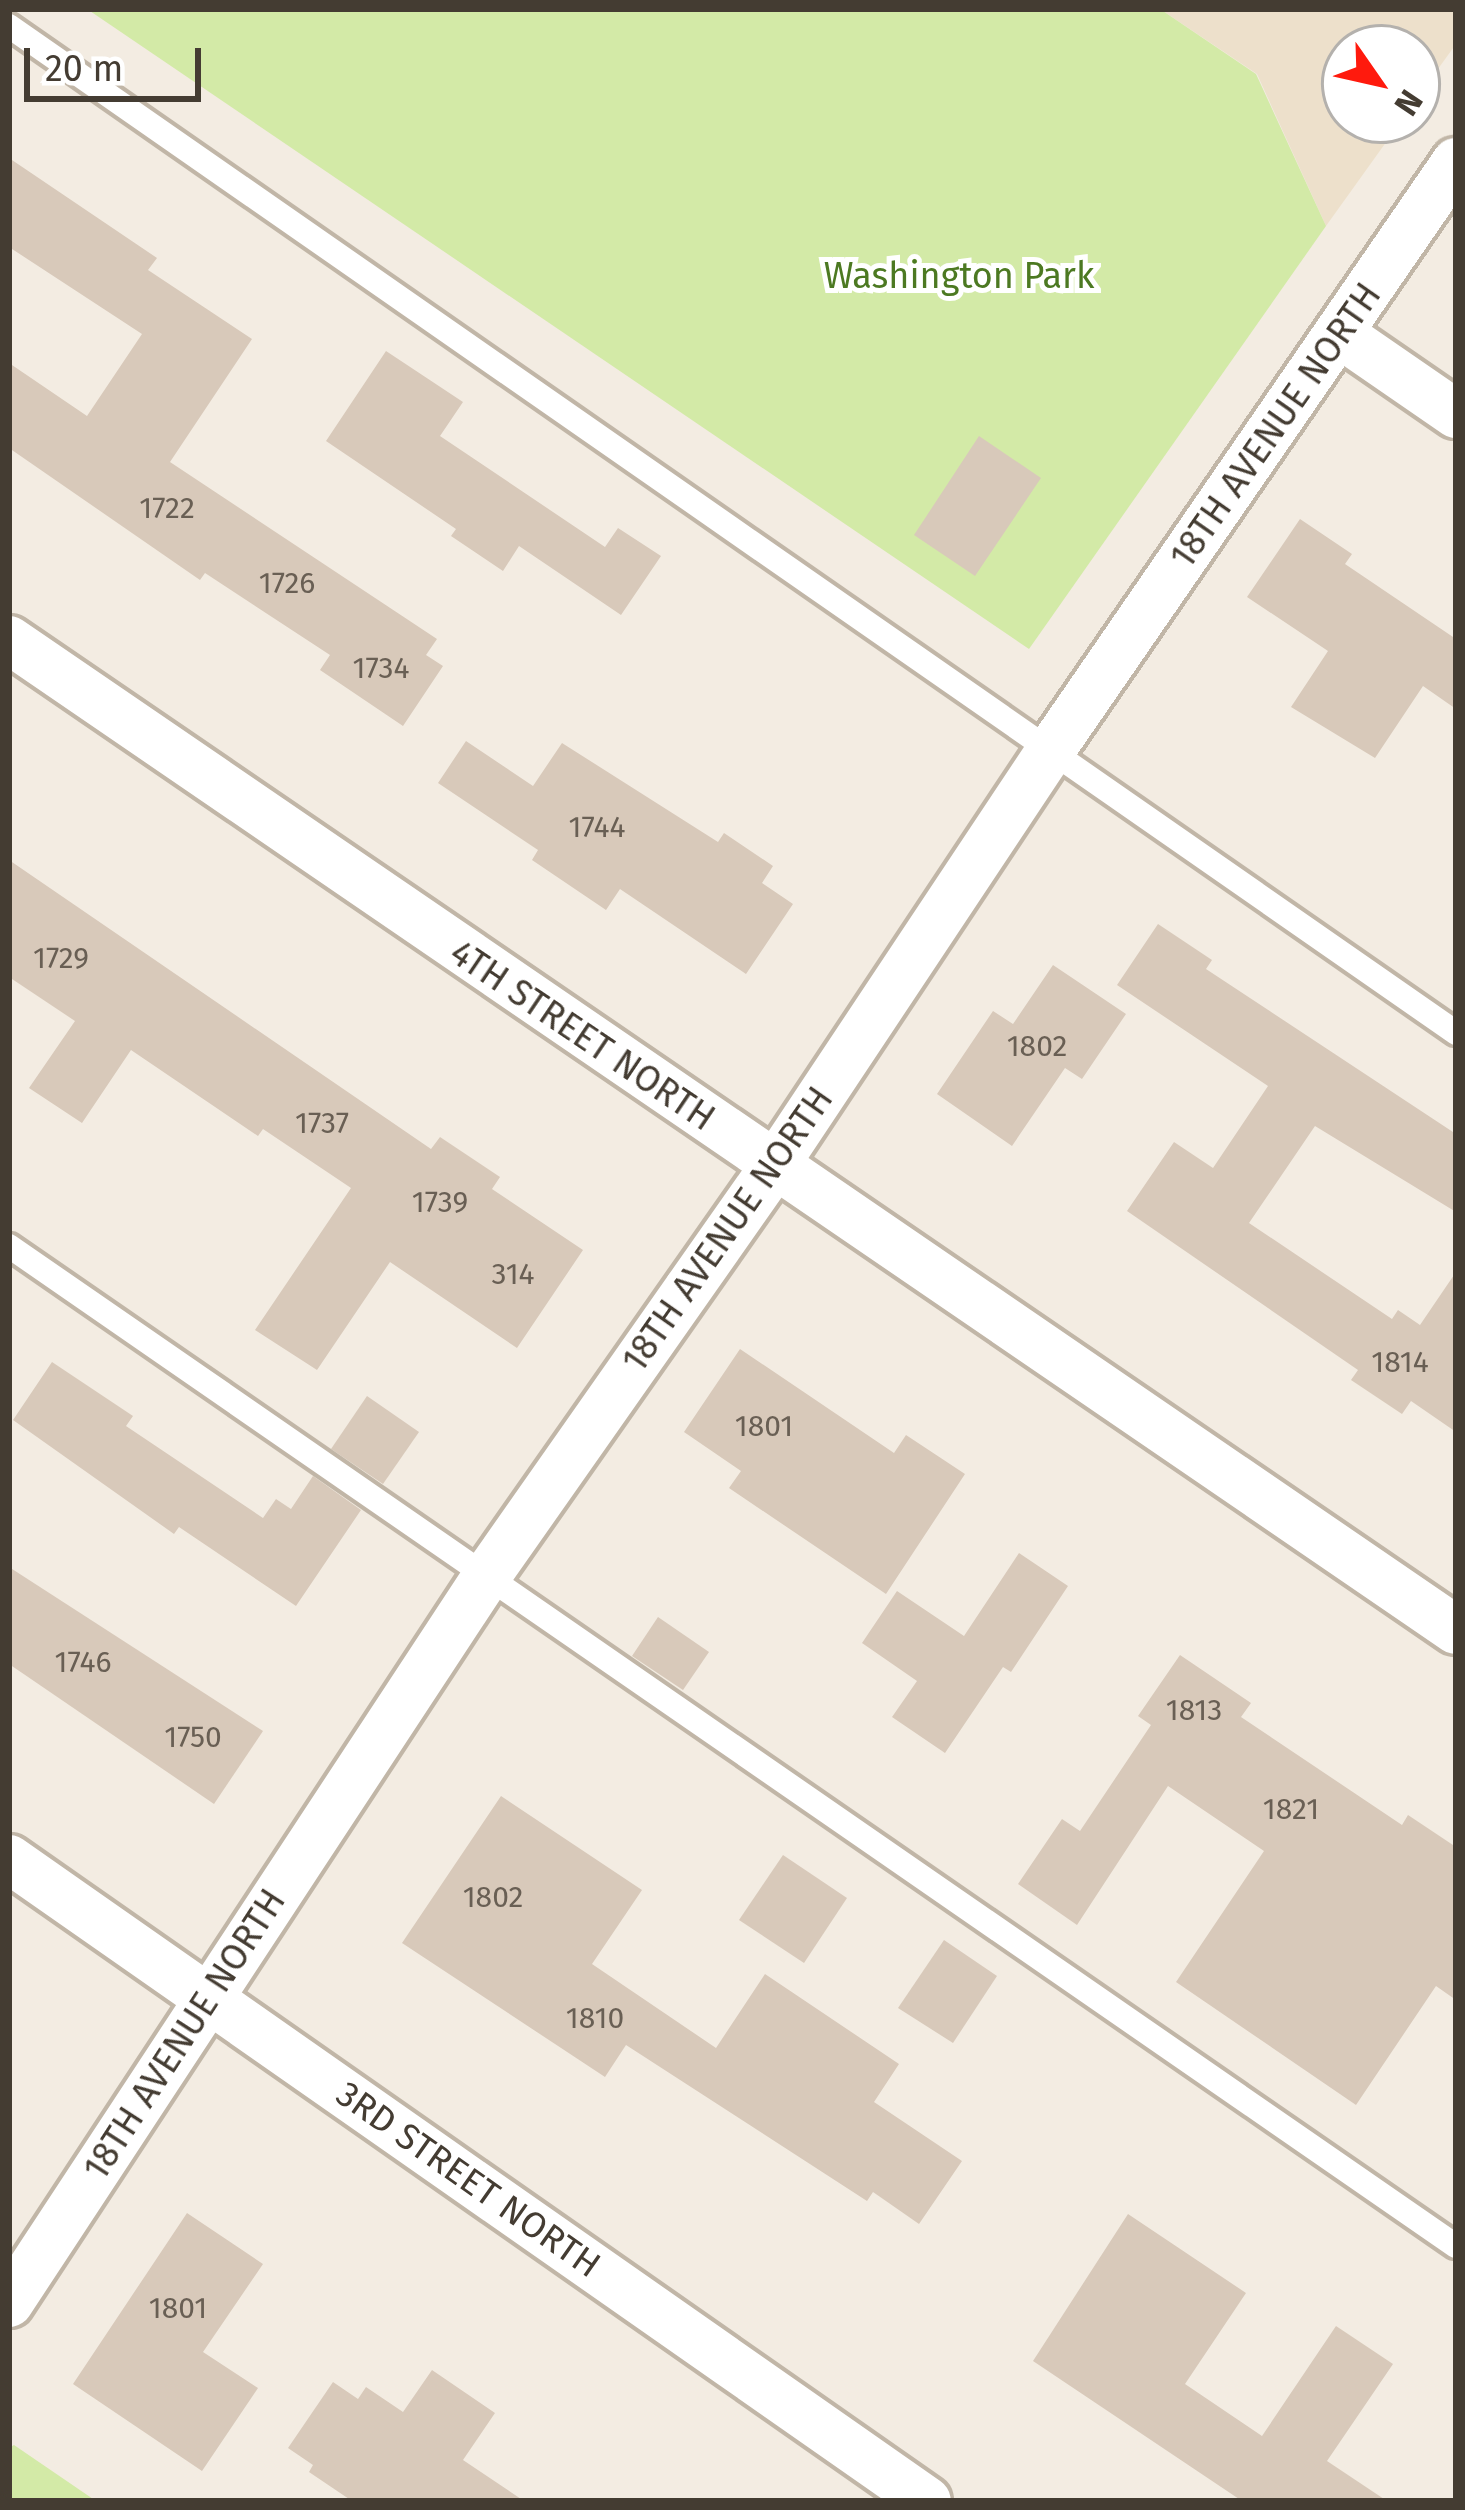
<!DOCTYPE html>
<html>
<head>
<meta charset="utf-8">
<style>
	body { margin:0 }
	#map { position:relative; width:1465px; height:2510px; overflow:hidden; background:#f3ece2; font-family:"Fira Sans",sans-serif }
	div>[style] { position:absolute }
	.education>* { inset:0; background:#ede0cb }
	.green>* { inset:0; background:#d3eaa7 }
	.building>* { inset:0; background:#d8c9ba }
	.roads { filter:drop-shadow(3px 0 #c1b6a7) drop-shadow(-3px 0 #c1b6a7) drop-shadow(0 3px #c1b6a7) drop-shadow(0 -3px #c1b6a7) }
	.lane>* { height:24px; margin:-12px; padding:0 12px; transform-origin:12px; border-radius:12px; background:#fff }
	.street>* { height:48px; margin:-24px; padding:0 24px; transform-origin:24px; border-radius:24px; background:#fff }
	span { translate:-50% -50%; white-space:nowrap; text-align:center; line-height:1.15; -webkit-text-stroke:10px #fff; paint-order:stroke }
	.number-label { font-size:30px; color:#695f54 }
	.number-label span { -webkit-text-stroke-width:0 }
	.park-label { font-size:36px; color:#4c7922 }
	.street-label { font-size:36px; color:#443c32 }
	.frame { position:absolute; inset:0; border:12px solid #443c32; pointer-events:none }
	.north { position:absolute; left:1321px; top:24px; width:120px; height:120px; box-sizing:border-box; background:#fff; border:3px solid #b4b1ad; border-radius:50%; rotate:124deg; font-size:33px; font-weight:700; line-height:48px; text-align:center; color:#443c32 }
	.north::after { content:''; display:block; margin:auto; width:42px; height:54px; background:#ff1a0d; clip-path:polygon(50% 0,100% 100%,50% 72%,0 100%) }
	.scale { position:absolute; left:24px; top:48px; width:177px; height:54px; box-sizing:border-box; border:6px solid #443c32; border-top:0; padding-left:15px; font-size:36px; line-height:42px; white-space:nowrap; color:#443c32; -webkit-text-stroke:9px #fff; paint-order:stroke }
</style>
</head>
<body>
<div id="map">
	<div class="education">
		<i style="clip-path:polygon(1160px 9px,1456px 9px,1456px 44px,1417px 98px,1417px 48px,1345px 48px,1345px 120px,1402px 120px,1326px 226px,1257px 74px)"></i>
	</div>
	<div class="green">
		<i style="clip-path:polygon(87px 9px,1160px 9px,1256px 74px,1326px 226px,1029px 649px)"></i>
		<i style="clip-path:polygon(14px 2445px,96px 2501px,9px 2501px,9px 2448px)"></i>
	</div>
	<div class="building">
		<i style="clip-path:polygon(9px 158px,157px 258px,148px 270px,252px 339px,170px 462px,437px 639px,426px 655px,443px 666px,403px 726px,320px 670px,330px 655px,205px 573px,200px 580px,9px 448px,9px 363px,87px 416px,142px 334px,9px 247px)"></i>
		<i style="clip-path:polygon(386px 351px,463px 402px,440px 436px,605px 547px,618px 528px,661px 556px,621px 615px,519px 546px,503px 571px,451px 536px,456px 529px,326px 441px)"></i>
		<i style="clip-path:polygon(979px 436px,1041px 478px,975px 576px,914px 535px)"></i>
		<i style="clip-path:polygon(1300px 519px,1352px 554px,1345px 564px,1456px 639px,1456px 709px,1423px 686px,1375px 758px,1291px 707px,1328px 651px,1247px 597px)"></i>
		<i style="clip-path:polygon(466px 741px,533px 786px,562px 743px,718px 842px,724px 833px,773px 866px,762px 883px,793px 904px,746px 974px,620px 889px,606px 910px,532px 860px,538px 850px,438px 783px)"></i>
		<i style="clip-path:polygon(9px 860px,431px 1149px,440px 1137px,500px 1177px,492px 1189px,583px 1250px,517px 1348px,390px 1262px,317px 1370px,255px 1330px,351px 1188px,263px 1129px,258px 1136px,131px 1050px,82px 1123px,29px 1088px,75px 1021px,9px 977px)"></i>
		<i style="clip-path:polygon(1158px 924px,1212px 960px,1206px 969px,1456px 1134px,1456px 1212px,1315px 1126px,1249px 1223px,1392px 1319px,1398px 1310px,1420px 1325px,1456px 1272px,1456px 1432px,1411px 1401px,1402px 1414px,1351px 1380px,1358px 1370px,1127px 1211px,1174px 1142px,1213px 1168px,1268px 1086px,1117px 985px)"></i>
		<i style="clip-path:polygon(1053px 965px,1126px 1014px,1082px 1079px,1065px 1068px,1012px 1146px,937px 1094px,993px 1011px,1013px 1024px)"></i>
		<i style="clip-path:polygon(740px 1349px,894px 1453px,906px 1435px,965px 1474px,886px 1594px,729px 1488px,741px 1471px,684px 1432px)"></i>
		<i style="clip-path:polygon(52px 1362px,133px 1416px,126px 1426px,263px 1518px,276px 1499px,291px 1509px,313px 1476px,361px 1510px,296px 1606px,179px 1527px,174px 1534px,13px 1420px)"></i>
		<i style="clip-path:polygon(367px 1396px,419px 1432px,383px 1484px,331px 1449px)"></i>
		<i style="clip-path:polygon(1019px 1553px,1068px 1586px,1011px 1672px,1003px 1667px,945px 1753px,892px 1717px,917px 1681px,862px 1643px,897px 1591px,964px 1636px)"></i>
		<i style="clip-path:polygon(9px 1567px,263px 1731px,214px 1804px,9px 1664px)"></i>
		<i style="clip-path:polygon(658px 1617px,709px 1652px,683px 1690px,632px 1656px)"></i>
		<i style="clip-path:polygon(1180px 1655px,1251px 1703px,1241px 1717px,1402px 1825px,1408px 1815px,1456px 1847px,1456px 2000px,1436px 1986px,1356px 2105px,1176px 1982px,1264px 1851px,1168px 1786px,1077px 1925px,1018px 1884px,1062px 1819px,1080px 1831px,1151px 1725px,1138px 1716px)"></i>
		<i style="clip-path:polygon(501px 1796px,642px 1890px,592px 1964px,716px 2048px,765px 1974px,899px 2064px,874px 2102px,962px 2161px,919px 2224px,873px 2192px,867px 2201px,626px 2045px,605px 2077px,402px 1943px)"></i>
		<i style="clip-path:polygon(783px 1855px,847px 1898px,804px 1963px,739px 1920px)"></i>
		<i style="clip-path:polygon(944px 1940px,997px 1976px,953px 2043px,898px 2008px)"></i>
		<i style="clip-path:polygon(187px 2213px,263px 2264px,203px 2352px,258px 2388px,202px 2471px,73px 2384px)"></i>
		<i style="clip-path:polygon(1128px 2214px,1246px 2293px,1185px 2384px,1262px 2436px,1336px 2326px,1393px 2364px,1327px 2461px,1387px 2501px,1242px 2501px,1033px 2361px)"></i>
		<i style="clip-path:polygon(432px 2370px,495px 2413px,463px 2460px,524px 2501px,352px 2501px,309px 2472px,313px 2465px,288px 2448px,333px 2382px,358px 2399px,366px 2387px,403px 2412px)"></i>
	</div>
	<div class="roads">
		<div class="lane">
			<i style="left:9px;top:26px;width:1763px;rotate:34.83deg"></i>
			<i style="left:9px;top:1246px;width:1759px;rotate:34.65deg"></i>
		</div>
		<div class="street">
			<i style="left:1340px;top:334px;width:141px;rotate:34.6deg"></i>
			<i style="left:9px;top:640px;width:1753px;rotate:34.38deg"></i>
			<i style="left:9px;top:1859px;width:1120px;rotate:34.97deg"></i>
			<i style="left:9px;top:2303px;width:869px;rotate:-56.69deg"></i>
			<i style="left:486px;top:1577px;width:503px;rotate:-54.95deg"></i>
			<i style="left:775px;top:1165px;width:498px;rotate:-56.4deg"></i>
			<i style="left:1051px;top:750px;width:714px;rotate:-55.44deg"></i>
		</div>
	</div>
	<div class="number-label">
		<span style="left:167px;top:508px">1722</span>
		<span style="left:287px;top:583px">1726</span>
		<span style="left:381px;top:668px">1734</span>
		<span style="left:597px;top:827px">1744</span>
		<span style="left:61px;top:958px">1729</span>
		<span style="left:1037px;top:1046px">1802</span>
		<span style="left:322px;top:1123px">1737</span>
		<span style="left:440px;top:1202px">1739</span>
		<span style="left:513px;top:1274px">314</span>
		<span style="left:1400px;top:1362px">1814</span>
		<span style="left:764px;top:1426px">1801</span>
		<span style="left:83px;top:1662px">1746</span>
		<span style="left:1194px;top:1710px">1813</span>
		<span style="left:193px;top:1737px">1750</span>
		<span style="left:1291px;top:1809px">1821</span>
		<span style="left:493px;top:1897px">1802</span>
		<span style="left:595px;top:2018px">1810</span>
		<span style="left:178px;top:2308px">1801</span>
	</div>
	<div class="park-label">
		<span style="left:959px;top:277px">Washington Park</span>
	</div>
	<div class="street-label">
		<span style="left:1276px;top:426px;rotate:-55deg">18TH AVENUE NORTH</span>
		<span style="left:582px;top:1036px;rotate:34deg">4TH STREET NORTH</span>
		<span style="left:728px;top:1230px;rotate:-55deg">18TH AVENUE NORTH</span>
		<span style="left:185px;top:2035px;rotate:-57deg">18TH AVENUE NORTH</span>
		<span style="left:468px;top:2180px;rotate:35deg">3RD STREET NORTH</span>
	</div>
	<div class="frame"></div>
	<div class="north">N</div>
	<div class="scale">20 m</div>
</div>
</body>
</html>
